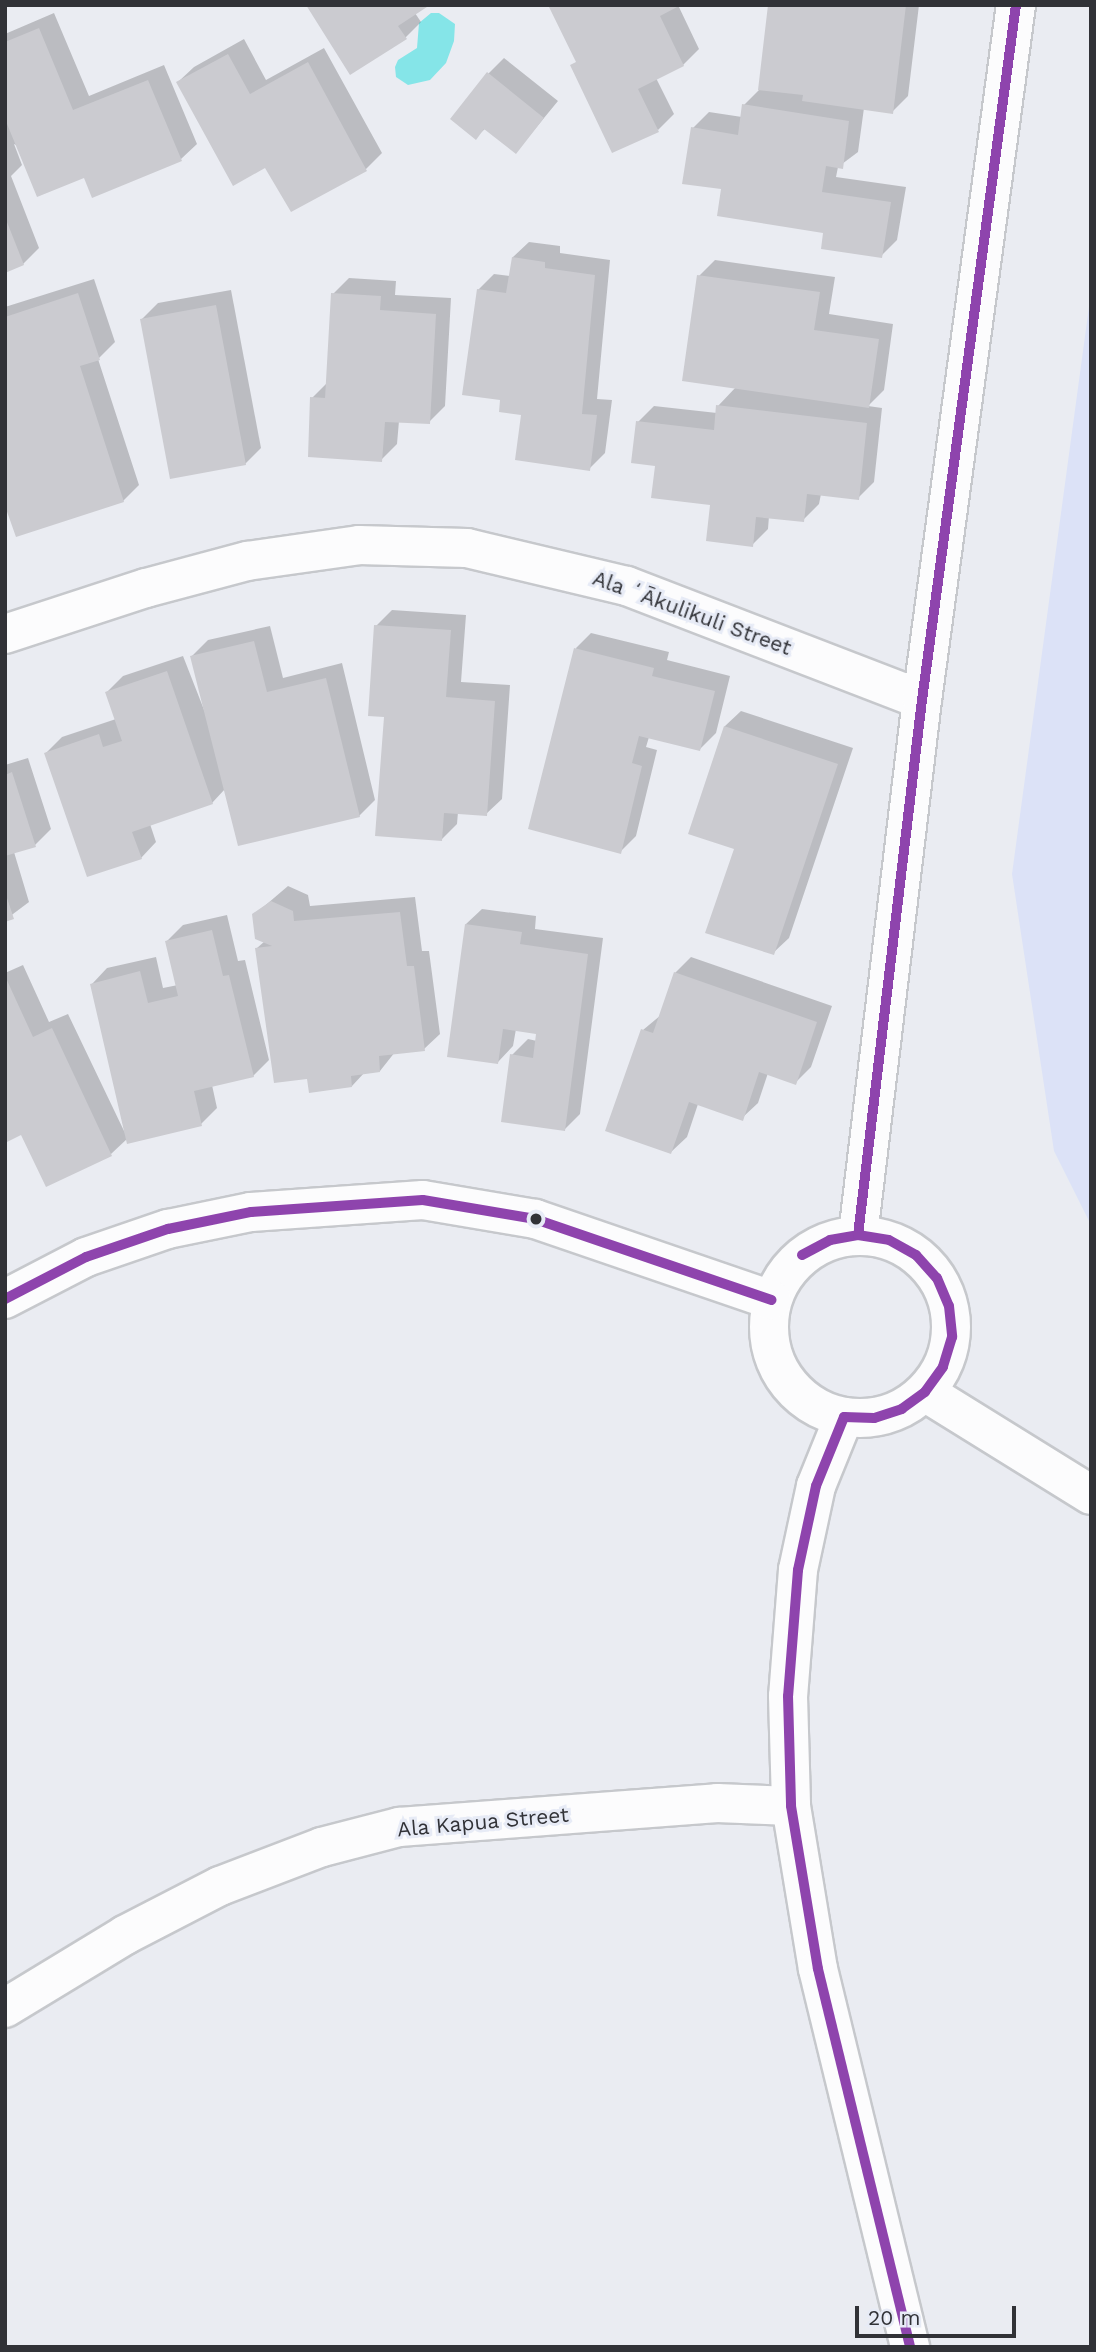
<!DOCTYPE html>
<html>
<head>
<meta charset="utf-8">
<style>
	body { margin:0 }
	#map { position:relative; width:1096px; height:2352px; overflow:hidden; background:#eaecf2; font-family:"Work Sans",sans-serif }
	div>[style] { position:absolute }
	.green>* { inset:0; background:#dce2f7 }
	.water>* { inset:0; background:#85e5e8 }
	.shadow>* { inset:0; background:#0003 }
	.building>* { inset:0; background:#cbcbd0 }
	.roads { filter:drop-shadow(2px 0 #c6c8cc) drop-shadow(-2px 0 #c6c8cc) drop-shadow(0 2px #c6c8cc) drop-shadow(0 -2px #c6c8cc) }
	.minor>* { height:38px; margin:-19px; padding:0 19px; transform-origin:19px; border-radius:19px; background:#fcfcfd }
	.minor>.ring { margin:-19px; padding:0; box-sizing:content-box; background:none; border:38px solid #fcfcfd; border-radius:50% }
	.bus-1>* { height:10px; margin:-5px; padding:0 5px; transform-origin:5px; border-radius:5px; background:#8e44ad }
	.dots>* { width:19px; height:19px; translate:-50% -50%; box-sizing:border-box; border:4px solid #e7ebf6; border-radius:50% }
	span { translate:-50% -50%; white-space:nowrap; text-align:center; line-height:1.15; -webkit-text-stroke:6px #e7ebf6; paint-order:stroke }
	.street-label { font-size:21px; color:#313237 }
	.frame { position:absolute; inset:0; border:7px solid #313237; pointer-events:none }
	.scale { position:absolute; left:855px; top:2306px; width:161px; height:32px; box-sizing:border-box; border:4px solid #313237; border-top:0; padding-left:9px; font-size:21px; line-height:24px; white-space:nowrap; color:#313237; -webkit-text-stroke:5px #e7ebf6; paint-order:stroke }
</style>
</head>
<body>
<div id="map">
	<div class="green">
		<i style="clip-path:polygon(1091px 292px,1091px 1225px,1054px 1151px,1012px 874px)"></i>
	</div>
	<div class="water">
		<i style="clip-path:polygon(431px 13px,439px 13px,455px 24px,454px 41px,446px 63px,430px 80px,408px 85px,396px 77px,395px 67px,398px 60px,417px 48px,419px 23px)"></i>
	</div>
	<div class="shadow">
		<i style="clip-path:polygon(308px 5px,415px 13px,421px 22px,405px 38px)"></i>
		<i style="clip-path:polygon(553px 5px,678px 5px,699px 49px,683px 65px,656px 78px,674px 114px,658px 130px,577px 61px)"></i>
		<i style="clip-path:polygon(770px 5px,919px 5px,908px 96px,892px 112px,864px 108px,858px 152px,838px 167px,836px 177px,906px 187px,897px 240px,881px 256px,723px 188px,693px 128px,709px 112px,742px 117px,744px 105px,760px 89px)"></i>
		<i style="clip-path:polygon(54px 13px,89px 96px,164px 65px,197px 144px,181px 159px,85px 176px,14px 144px,22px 165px,11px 176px,39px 248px,23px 264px,5px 271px,5px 34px)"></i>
		<i style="clip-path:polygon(244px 39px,266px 80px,324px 48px,382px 153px,366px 169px,291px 210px,266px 166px,178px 82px,194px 67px)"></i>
		<i style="clip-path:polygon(504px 58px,558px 101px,516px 152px,486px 128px,476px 137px,488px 74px)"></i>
		<i style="clip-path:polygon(529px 242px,560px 246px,560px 253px,610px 260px,597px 399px,612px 400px,605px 453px,589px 469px,502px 399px,478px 290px,494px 274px,510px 276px,513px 257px)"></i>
		<i style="clip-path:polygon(715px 260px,835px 277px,829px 314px,893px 324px,884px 390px,868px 406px,882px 408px,874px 482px,858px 498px,821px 494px,819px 504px,803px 520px,769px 516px,768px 529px,752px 545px,712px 503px,657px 464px,638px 422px,654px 406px,717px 413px,718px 406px,736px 387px,699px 276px)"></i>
		<i style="clip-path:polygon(349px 278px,396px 281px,395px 295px,451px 298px,445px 406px,429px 422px,399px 421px,397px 444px,381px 460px,312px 398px,328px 382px,333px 294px)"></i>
		<i style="clip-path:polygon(94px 279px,115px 342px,98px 359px,139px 485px,123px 501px,5px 501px,5px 307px)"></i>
		<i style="clip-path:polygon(231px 290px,261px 448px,245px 464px,142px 319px,158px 303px)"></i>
		<i style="clip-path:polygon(392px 610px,466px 615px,461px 682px,510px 685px,502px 799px,486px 814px,458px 812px,457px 824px,441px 840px,386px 716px,376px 626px)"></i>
		<i style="clip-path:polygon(270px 626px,283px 678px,342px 663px,375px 800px,359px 816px,225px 789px,212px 803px,150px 824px,156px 842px,141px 858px,46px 753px,62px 737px,116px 719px,107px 692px,123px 676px,183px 656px,208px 720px,192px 656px,208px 640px)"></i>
		<i style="clip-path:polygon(591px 633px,669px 652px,667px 660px,730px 676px,716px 733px,700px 749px,649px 737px,646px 747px,657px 750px,636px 836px,620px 852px,576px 648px)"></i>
		<i style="clip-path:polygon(741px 711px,853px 748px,789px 938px,773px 953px,736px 848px,690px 833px,725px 726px)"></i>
		<i style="clip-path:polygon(28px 758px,51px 829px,35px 845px,14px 852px,29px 902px,5px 920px,5px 765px)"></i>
		<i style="clip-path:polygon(288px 886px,308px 895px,310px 906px,415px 897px,422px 951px,429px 951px,440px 1034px,424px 1049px,395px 1052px,380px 1071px,365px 1072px,352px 1086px,308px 1077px,257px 948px,265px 941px,254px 915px)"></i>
		<i style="clip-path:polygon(482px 909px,536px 916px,535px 929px,603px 938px,580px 1114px,564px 1130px,512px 1055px,528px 1039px,537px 1041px,538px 1032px,516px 1029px,513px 1046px,498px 1062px,466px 924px)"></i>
		<i style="clip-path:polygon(227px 915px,238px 961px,245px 960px,269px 1060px,253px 1076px,212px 1085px,217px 1108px,201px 1124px,128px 1138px,111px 1154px,47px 1184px,22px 1133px,5px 1138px,5px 973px,23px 965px,49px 1022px,68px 1014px,125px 1133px,92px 984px,107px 968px,156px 957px,163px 988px,178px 985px,167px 941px,183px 925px)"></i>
		<i style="clip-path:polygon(691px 957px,832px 1006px,811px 1067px,795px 1083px,768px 1073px,758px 1103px,742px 1118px,698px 1104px,687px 1137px,671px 1152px,608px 1130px,643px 1030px,661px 1015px,675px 973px)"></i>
	</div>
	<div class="building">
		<i style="clip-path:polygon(306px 5px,430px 5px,398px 26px,407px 39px,350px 75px)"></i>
		<i style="clip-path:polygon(681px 5px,660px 16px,684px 66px,638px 89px,659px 132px,612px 153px,570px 65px,576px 62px,549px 7px)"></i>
		<i style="clip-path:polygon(768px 5px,906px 5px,893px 114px,802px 101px,803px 95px,758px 90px)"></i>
		<i style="clip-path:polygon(39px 28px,73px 110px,148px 80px,182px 161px,92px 198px,84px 178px,37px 197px,5px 119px,5px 42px)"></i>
		<i style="clip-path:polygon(228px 54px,250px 94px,308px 62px,367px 171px,291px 212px,265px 168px,233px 186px,176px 82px)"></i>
		<i style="clip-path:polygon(487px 72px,544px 118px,516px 154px,484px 129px,476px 140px,450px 119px)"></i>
		<i style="clip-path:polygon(742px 104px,849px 121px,843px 169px,826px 166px,822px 192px,891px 202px,882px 258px,821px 249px,823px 233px,717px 216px,721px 189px,682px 184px,691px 127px,738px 135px)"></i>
		<i style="clip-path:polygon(5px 217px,24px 265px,5px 273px)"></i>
		<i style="clip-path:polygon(512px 257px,545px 262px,545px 268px,595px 275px,582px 414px,597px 415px,590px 471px,515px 460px,521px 415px,499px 412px,500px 400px,462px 395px,477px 289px,506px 293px)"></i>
		<i style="clip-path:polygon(697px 275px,820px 292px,814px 330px,879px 339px,869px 408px,682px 381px)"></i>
		<i style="clip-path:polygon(78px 293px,100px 360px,80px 366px,124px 502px,16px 537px,5px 506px,5px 317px)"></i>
		<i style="clip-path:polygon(331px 293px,381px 296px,380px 310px,436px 314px,430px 424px,385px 422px,382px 462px,308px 457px,310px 397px,325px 398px)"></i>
		<i style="clip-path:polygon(216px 305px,246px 465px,170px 479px,140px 319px)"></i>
		<i style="clip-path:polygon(716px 405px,867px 423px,859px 500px,807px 494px,804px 522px,756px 517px,753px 547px,706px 541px,710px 505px,651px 498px,655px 466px,631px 463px,636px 421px,714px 430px)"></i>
		<i style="clip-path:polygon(374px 625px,451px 630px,446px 697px,495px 701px,487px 816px,444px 813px,442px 841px,375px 836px,384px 717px,368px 716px)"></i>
		<i style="clip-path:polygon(254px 641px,267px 692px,326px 678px,360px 817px,238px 846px,190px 656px)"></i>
		<i style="clip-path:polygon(574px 648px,654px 668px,652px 676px,715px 691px,700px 751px,639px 736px,632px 763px,642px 766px,621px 854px,528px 829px)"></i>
		<i style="clip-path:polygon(167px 671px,213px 804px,132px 832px,142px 859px,87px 877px,44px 753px,99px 734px,103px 747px,122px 741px,105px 692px)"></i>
		<i style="clip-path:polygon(724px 726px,838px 764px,774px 955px,705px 933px,734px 849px,688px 834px)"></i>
		<i style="clip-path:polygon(12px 772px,36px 847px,5px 856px,5px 775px)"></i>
		<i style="clip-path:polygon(5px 892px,14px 919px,5px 922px)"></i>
		<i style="clip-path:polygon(271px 901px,293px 911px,294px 921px,400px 912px,407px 966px,414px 966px,425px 1051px,379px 1056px,380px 1072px,351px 1076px,352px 1087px,309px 1093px,307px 1079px,274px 1083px,255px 948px,272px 946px,255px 939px,252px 914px)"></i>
		<i style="clip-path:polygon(465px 924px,522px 932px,520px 944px,588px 954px,565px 1131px,501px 1122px,510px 1054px,533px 1058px,536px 1034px,503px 1029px,498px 1064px,447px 1057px)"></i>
		<i style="clip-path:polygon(212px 930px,223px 976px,229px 975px,254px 1077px,194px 1091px,202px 1126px,127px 1144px,90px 984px,140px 971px,148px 1003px,178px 996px,165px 941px)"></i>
		<i style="clip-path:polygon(674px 972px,817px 1022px,796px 1085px,759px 1072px,743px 1121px,689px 1102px,671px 1154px,605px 1131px,641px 1029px,653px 1033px)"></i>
		<i style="clip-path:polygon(5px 976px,33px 1037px,52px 1028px,112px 1156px,46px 1187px,21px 1135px,5px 1143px)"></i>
	</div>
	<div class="roads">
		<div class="minor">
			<i style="left:5px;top:634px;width:148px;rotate:-18.1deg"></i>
			<i style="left:146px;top:588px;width:105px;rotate:-15deg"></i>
			<i style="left:247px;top:561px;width:113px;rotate:-8.1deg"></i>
			<i style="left:359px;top:545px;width:108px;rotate:1.6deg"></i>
			<i style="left:467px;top:548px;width:164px;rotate:13.4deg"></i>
			<i style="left:627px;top:586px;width:316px;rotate:21.1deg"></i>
			<i style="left:858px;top:1235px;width:539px;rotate:-83.18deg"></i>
			<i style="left:922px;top:700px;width:701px;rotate:-82.3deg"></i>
			<i class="ring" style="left:769px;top:1236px;width:144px;height:144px"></i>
			<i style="left:5px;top:1299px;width:91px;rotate:-27.4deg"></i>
			<i style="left:86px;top:1257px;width:87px;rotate:-18.9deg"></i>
			<i style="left:168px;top:1229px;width:85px;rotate:-11.6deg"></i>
			<i style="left:251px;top:1212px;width:172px;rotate:-4deg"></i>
			<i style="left:423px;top:1200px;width:114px;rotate:9.6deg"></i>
			<i style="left:535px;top:1219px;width:250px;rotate:18.9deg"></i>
			<i style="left:925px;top:1392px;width:195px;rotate:31.8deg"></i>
			<i style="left:844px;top:1417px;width:74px;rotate:112.1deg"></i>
			<i style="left:816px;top:1486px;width:86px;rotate:102.1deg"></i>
			<i style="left:798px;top:1570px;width:126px;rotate:94.5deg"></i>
			<i style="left:788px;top:1696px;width:110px;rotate:88.4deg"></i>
			<i style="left:791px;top:1806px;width:165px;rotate:80.6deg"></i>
			<i style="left:818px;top:1969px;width:389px;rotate:76.3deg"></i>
			<i style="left:5px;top:2008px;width:140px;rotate:-31.3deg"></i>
			<i style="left:125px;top:1935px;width:107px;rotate:-27.3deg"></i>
			<i style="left:220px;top:1886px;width:109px;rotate:-20.9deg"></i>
			<i style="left:322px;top:1847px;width:80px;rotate:-14.6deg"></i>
			<i style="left:399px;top:1827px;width:319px;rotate:-4.3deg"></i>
			<i style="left:717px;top:1803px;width:74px;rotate:2.3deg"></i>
		</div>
	</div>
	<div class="bus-1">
		<i style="left:858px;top:1235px;width:539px;rotate:-83.18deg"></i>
		<i style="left:922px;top:700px;width:701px;rotate:-82.3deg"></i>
		<i style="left:802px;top:1255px;width:32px;rotate:-28deg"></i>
		<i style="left:830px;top:1240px;width:28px;rotate:-10deg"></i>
		<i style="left:858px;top:1235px;width:31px;rotate:9deg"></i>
		<i style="left:889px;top:1240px;width:31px;rotate:29deg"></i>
		<i style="left:916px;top:1255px;width:31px;rotate:48deg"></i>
		<i style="left:937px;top:1278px;width:30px;rotate:67deg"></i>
		<i style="left:949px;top:1306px;width:31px;rotate:84deg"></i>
		<i style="left:952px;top:1337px;width:31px;rotate:107deg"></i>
		<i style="left:943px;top:1367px;width:31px;rotate:126deg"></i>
		<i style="left:925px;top:1392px;width:29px;rotate:144deg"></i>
		<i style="left:902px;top:1409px;width:29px;rotate:162deg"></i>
		<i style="left:874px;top:1418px;width:30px;rotate:-178deg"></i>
		<i style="left:5px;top:1299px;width:91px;rotate:-27.4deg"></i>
		<i style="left:86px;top:1257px;width:87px;rotate:-18.9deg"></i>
		<i style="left:168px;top:1229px;width:85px;rotate:-11.6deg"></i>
		<i style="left:251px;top:1212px;width:172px;rotate:-4deg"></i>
		<i style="left:423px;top:1200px;width:114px;rotate:9.6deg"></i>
		<i style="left:535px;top:1219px;width:250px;rotate:18.9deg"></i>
		<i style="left:844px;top:1417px;width:74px;rotate:112.1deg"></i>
		<i style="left:816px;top:1486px;width:86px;rotate:102.1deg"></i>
		<i style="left:798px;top:1570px;width:126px;rotate:94.5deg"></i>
		<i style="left:788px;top:1696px;width:110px;rotate:88.4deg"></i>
		<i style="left:791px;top:1806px;width:165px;rotate:80.6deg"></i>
		<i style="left:818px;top:1969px;width:389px;rotate:76.3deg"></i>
	</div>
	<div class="dots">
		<i style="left:536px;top:1219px;background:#313237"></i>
	</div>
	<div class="street-label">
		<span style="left:692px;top:613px;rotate:20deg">Ala ʻĀkulikuli Street</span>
		<span style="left:483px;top:1822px;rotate:-5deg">Ala Kapua Street</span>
	</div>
	<div class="frame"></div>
	<div class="scale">20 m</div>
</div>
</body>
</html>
